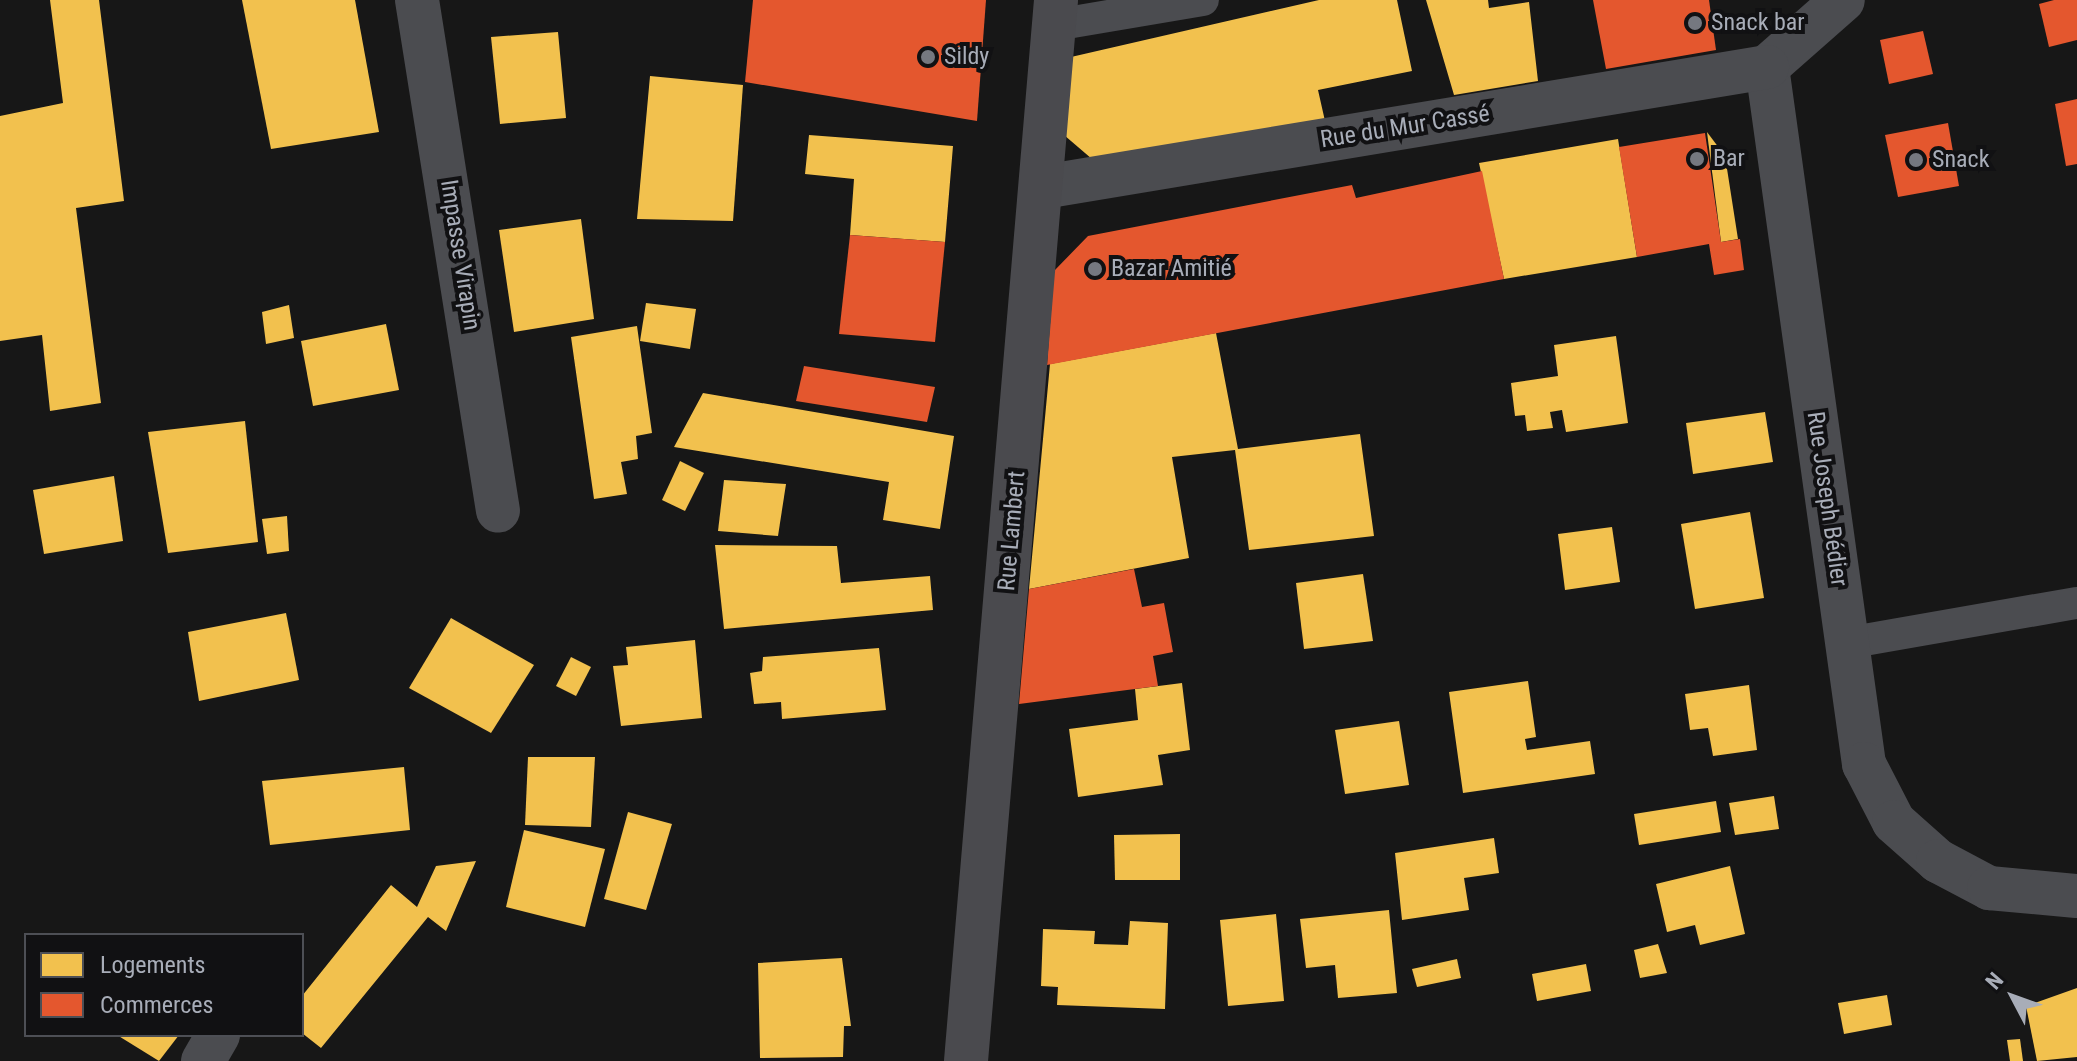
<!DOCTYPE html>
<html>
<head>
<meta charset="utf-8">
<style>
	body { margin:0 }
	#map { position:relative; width:2077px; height:1061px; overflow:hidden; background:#171717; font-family:"Roboto Condensed",sans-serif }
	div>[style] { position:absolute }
	.homes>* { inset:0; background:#f2c14e }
	.shops>* { inset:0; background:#e4572e }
	.lane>* { height:32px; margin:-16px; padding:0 16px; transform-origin:16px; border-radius:16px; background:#4b4c50 }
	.street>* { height:44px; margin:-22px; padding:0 22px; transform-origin:22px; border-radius:22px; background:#4b4c50 }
	.secondary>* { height:44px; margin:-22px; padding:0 22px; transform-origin:22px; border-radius:22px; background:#4a4a4e }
	.dots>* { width:22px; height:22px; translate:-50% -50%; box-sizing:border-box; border:4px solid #111113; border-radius:50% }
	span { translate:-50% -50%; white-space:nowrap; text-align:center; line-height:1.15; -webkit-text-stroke:8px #111113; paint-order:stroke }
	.poi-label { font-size:24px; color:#a8adb8 }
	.left { translate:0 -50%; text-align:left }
	.street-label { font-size:24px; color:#a8adb8 }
	.legend { position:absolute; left:24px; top:933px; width:280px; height:104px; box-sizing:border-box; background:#111113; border:2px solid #4d4f55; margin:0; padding:10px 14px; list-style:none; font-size:24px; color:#a8adb8 }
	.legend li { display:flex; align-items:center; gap:16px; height:40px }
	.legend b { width:40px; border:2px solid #4d4f55 }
	.north { position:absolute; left:1973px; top:957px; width:80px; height:80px; -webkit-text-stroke:6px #111113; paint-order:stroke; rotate:311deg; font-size:22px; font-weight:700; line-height:32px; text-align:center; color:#a8adb8 }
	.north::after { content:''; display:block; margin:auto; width:28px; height:36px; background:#a8adb8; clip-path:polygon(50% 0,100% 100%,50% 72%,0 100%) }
</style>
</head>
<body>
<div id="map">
	<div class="homes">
		<i style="clip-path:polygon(50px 0,99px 0,124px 201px,76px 208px,101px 403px,50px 411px,42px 335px,0 341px,0 116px,63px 103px)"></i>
		<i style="clip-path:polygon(242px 0,355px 0,379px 132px,271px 149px)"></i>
		<i style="clip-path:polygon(1319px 0,1397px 0,1412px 71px,1318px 90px,1325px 121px,1092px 159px,1064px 135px,1071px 57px)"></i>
		<i style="clip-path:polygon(1426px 0,1488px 0,1489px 8px,1529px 2px,1538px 81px,1454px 95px)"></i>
		<i style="clip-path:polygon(558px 32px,566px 118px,500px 124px,491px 37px)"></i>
		<i style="clip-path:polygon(650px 76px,743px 85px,733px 221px,637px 219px)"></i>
		<i style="clip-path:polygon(1707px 132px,1725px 156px,1738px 239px,1721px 242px)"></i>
		<i style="clip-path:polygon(809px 135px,953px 146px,945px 242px,850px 235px,854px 179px,805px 174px)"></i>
		<i style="clip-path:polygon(1618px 139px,1637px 257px,1504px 279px,1479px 163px)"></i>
		<i style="clip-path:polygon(581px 219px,594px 319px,514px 332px,499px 230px)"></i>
		<i style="clip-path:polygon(646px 303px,696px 309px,690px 349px,640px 341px)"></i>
		<i style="clip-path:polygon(289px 305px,294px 338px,266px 344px,262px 312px)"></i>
		<i style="clip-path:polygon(386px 324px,399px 390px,313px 406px,301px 341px)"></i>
		<i style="clip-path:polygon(637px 326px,652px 433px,636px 436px,638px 459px,621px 462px,627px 494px,594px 499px,571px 337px)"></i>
		<i style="clip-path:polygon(1216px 333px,1238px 449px,1360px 434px,1374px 536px,1249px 550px,1235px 450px,1172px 457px,1189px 558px,1029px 589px,1050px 364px)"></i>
		<i style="clip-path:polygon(1616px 336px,1628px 423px,1566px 432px,1562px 410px,1550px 412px,1553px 428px,1527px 431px,1525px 415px,1515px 416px,1511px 383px,1558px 376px,1554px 345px)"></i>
		<i style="clip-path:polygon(703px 393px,954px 436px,940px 529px,883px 520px,889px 482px,674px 447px)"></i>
		<i style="clip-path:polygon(1765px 412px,1773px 462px,1693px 474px,1686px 423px)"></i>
		<i style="clip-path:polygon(245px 421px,258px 542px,168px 553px,148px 432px)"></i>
		<i style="clip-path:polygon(680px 461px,704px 473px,685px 511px,662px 500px)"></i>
		<i style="clip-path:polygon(114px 476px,123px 541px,44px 554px,33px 490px)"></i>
		<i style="clip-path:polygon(724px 480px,786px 484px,778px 536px,718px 531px)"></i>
		<i style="clip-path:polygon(1750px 512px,1764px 598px,1695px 609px,1681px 524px)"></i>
		<i style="clip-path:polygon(287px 516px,289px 551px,267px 554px,262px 519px)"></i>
		<i style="clip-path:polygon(1612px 527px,1620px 582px,1565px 590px,1558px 534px)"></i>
		<i style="clip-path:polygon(715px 545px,837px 546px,841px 583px,930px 576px,933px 610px,724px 629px)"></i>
		<i style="clip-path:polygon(1363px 574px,1373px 641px,1304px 649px,1296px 583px)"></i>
		<i style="clip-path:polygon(286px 613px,299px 680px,199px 701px,188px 632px)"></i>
		<i style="clip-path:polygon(451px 618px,534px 665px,491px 733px,409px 688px)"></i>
		<i style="clip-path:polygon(695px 640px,702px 718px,621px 726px,613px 666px,628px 665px,626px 647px)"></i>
		<i style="clip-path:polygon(879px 648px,886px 710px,782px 719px,781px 702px,754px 704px,750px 673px,762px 671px,763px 657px)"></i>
		<i style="clip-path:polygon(571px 657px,591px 667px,576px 696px,556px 686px)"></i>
		<i style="clip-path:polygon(1528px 681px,1536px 737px,1525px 739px,1527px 750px,1590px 741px,1595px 774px,1463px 793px,1449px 692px)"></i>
		<i style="clip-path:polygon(1182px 683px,1190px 750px,1158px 755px,1163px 785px,1078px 797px,1069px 729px,1138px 720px,1135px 689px)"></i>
		<i style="clip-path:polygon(1749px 685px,1757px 750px,1713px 756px,1708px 728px,1690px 730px,1685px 694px)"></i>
		<i style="clip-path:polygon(1399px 721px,1409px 785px,1345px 794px,1335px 730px)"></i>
		<i style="clip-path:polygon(528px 757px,595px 757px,591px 827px,525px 825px)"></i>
		<i style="clip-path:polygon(404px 767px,410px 830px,270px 845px,262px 781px)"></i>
		<i style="clip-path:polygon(1774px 796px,1779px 829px,1735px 835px,1729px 803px)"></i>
		<i style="clip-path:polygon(1716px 801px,1721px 832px,1639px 845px,1634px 814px)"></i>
		<i style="clip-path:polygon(628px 812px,672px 824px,646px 910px,604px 899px)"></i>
		<i style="clip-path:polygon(524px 830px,605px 849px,585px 927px,506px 907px)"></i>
		<i style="clip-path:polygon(1180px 834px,1180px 880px,1115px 880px,1114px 835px)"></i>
		<i style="clip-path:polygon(1494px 838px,1499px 873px,1464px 878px,1469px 910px,1402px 920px,1395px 853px)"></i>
		<i style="clip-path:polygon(476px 861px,446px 931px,428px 917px,321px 1048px,302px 1033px,302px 996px,391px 885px,417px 907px,436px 866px)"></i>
		<i style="clip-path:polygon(1730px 866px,1745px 934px,1700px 945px,1695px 925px,1667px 932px,1656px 884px)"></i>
		<i style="clip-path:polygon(1389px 910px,1397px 993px,1338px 998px,1335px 965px,1306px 968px,1300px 919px)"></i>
		<i style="clip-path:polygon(1276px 914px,1284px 1001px,1228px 1006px,1220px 920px)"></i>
		<i style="clip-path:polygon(1130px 921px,1168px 923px,1165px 1009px,1057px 1005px,1058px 987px,1041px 986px,1043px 929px,1095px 931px,1094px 944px,1128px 945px)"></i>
		<i style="clip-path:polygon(1658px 944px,1667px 973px,1640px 978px,1634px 950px)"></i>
		<i style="clip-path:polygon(842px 958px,851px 1026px,844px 1026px,843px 1057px,760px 1058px,758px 963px)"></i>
		<i style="clip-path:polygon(1457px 959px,1461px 978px,1417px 987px,1412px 969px)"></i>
		<i style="clip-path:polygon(1586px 964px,1591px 991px,1537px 1001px,1532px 974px)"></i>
		<i style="clip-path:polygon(2077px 988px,2077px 1057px,2037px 1061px,2026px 1006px)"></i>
		<i style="clip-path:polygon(1887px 995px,1892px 1025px,1844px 1034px,1838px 1003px)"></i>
		<i style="clip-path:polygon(117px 1035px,179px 1035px,159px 1061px)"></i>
		<i style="clip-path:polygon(2020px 1039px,2023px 1061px,2010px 1061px,2007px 1040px)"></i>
	</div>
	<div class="shops">
		<i style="clip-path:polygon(753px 0,986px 0,977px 121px,745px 82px)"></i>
		<i style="clip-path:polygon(1593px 0,1709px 0,1716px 50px,1606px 69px)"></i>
		<i style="clip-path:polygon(2054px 0,2077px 0,2077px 40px,2049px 47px,2039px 4px)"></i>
		<i style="clip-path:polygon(1923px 31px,1933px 74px,1889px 84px,1880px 40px)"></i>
		<i style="clip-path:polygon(2077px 99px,2077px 164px,2066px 166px,2055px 104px)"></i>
		<i style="clip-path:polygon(1948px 123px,1959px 186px,1898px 197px,1885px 135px)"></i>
		<i style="clip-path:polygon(1705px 133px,1721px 242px,1740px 239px,1744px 270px,1714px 275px,1709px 244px,1637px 257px,1619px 147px)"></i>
		<i style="clip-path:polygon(1482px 171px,1504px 279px,1047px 365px,1054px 271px,1088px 236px,1352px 185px,1356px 198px)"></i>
		<i style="clip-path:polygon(850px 235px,945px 242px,935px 342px,839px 334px)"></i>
		<i style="clip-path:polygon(804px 366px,935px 387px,927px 422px,796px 401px)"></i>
		<i style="clip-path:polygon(1134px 569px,1142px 607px,1164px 603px,1173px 652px,1153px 656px,1158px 686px,1019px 704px,1029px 589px)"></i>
	</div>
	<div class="lane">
		<i style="left:1055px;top:25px;width:150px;rotate:-9.6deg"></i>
		<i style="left:1847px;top:643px;width:233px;rotate:-9.9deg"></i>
	</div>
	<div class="street">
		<i style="left:417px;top:0;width:517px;rotate:80.99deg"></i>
		<i style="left:1767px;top:67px;width:704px;rotate:82.08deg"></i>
		<i style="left:1864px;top:764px;width:65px;rotate:62.7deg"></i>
		<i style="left:1894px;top:822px;width:59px;rotate:41.6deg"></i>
		<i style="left:1938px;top:861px;width:58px;rotate:27.9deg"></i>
		<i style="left:1989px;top:888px;width:88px;rotate:5.2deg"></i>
		<i style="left:1767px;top:67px;width:101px;rotate:-41.4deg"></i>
		<i style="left:1043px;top:187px;width:734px;rotate:-9.41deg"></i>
		<i style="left:203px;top:1061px;width:30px;rotate:-60deg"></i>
	</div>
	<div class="secondary">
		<i style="left:966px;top:1061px;width:1065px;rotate:-85.15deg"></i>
	</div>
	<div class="dots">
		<i style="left:1695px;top:23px;background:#757880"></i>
		<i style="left:928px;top:57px;background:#757880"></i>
		<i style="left:1697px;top:159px;background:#757880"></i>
		<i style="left:1916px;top:160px;background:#757880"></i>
		<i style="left:1095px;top:269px;background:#757880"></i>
	</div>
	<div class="poi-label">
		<span class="left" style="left:1711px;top:23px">Snack bar</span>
		<span class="left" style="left:944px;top:57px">Sildy</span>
		<span class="left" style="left:1713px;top:159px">Bar</span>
		<span class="left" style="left:1932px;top:160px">Snack</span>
		<span class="left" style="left:1111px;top:269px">Bazar Amitié</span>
	</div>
	<div class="street-label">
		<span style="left:1405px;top:127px;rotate:-9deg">Rue du Mur Cassé</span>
		<span style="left:460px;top:255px;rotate:81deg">Impasse Virapin</span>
		<span style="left:1827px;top:499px;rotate:82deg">Rue Joseph Bédier</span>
		<span style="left:1012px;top:531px;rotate:-85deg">Rue Lambert</span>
	</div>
	<ul class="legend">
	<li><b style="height:22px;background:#f2c14e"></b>Logements</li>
	<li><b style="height:22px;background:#e4572e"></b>Commerces</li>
	</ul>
	<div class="north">N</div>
</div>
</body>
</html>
